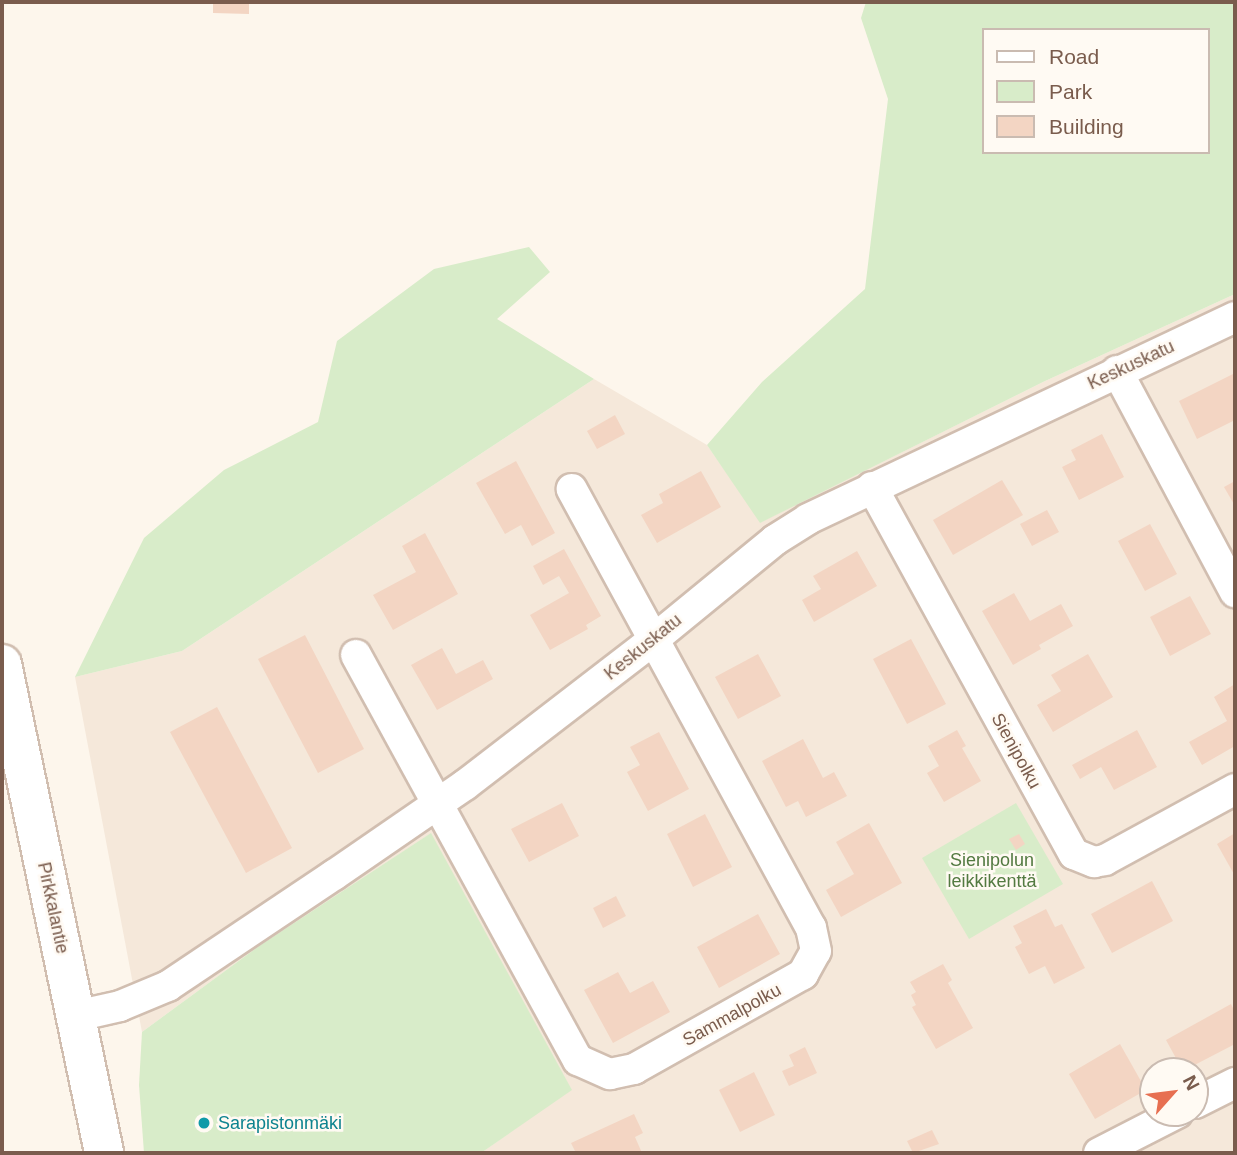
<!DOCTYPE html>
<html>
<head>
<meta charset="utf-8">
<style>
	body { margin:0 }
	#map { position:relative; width:1237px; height:1155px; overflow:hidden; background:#fdf6ec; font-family:Arial,sans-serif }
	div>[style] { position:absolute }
	.residential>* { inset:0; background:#f5e8da }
	.green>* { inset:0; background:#d8ecc9 }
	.building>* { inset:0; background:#f3d5c3 }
	.roads { filter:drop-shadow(2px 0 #d1beb0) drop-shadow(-2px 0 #d1beb0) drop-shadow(0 2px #d1beb0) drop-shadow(0 -2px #d1beb0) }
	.street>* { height:30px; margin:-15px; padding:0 15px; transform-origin:15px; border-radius:15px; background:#fff }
	.secondary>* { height:38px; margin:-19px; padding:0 19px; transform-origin:19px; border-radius:19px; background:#fff }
	.dots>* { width:19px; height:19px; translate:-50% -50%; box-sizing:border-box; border:4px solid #fffaf3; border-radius:50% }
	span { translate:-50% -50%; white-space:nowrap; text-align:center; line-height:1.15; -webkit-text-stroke:5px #fffaf3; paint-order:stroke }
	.street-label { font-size:18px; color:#7a5c4d }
	.park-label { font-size:18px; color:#537a41 }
	.culture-label { font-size:18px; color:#0d838f }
	.left { translate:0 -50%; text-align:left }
	.frame { position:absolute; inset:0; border:4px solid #7a5c4d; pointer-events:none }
	.legend { position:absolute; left:982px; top:28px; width:228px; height:126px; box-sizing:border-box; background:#fffaf3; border:2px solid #cabbb1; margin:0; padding:9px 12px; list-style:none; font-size:21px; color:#7a5c4d }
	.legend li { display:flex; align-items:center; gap:14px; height:35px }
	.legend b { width:35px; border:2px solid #cabbb1 }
	.north { position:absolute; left:1139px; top:1057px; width:70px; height:70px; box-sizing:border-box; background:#fffaf3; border:2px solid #cabbb1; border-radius:50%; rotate:62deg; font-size:19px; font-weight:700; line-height:28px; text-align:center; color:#7a5c4d }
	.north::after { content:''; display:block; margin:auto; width:24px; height:32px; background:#e76f51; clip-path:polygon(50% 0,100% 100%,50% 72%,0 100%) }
</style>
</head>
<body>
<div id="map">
	<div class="residential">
		<i style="clip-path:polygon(evenodd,1235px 294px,1235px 1153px,481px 1153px,571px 1089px,430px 834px,259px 946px,142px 1032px,75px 677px,182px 651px,594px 379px,707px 445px,761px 522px,1043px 382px,1235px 294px,1153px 1071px,1195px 1071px,1195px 1113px,1153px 1113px,1153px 1071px)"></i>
	</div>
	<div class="green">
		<i style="clip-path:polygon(evenodd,866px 2px,1235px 2px,1235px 294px,1043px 382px,760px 523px,707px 445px,762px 382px,865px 289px,888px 99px,861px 18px,866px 2px,983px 30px,1207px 30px,1207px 152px,983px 152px,983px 30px)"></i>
		<i style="clip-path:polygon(529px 247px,550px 272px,497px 319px,594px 379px,182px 651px,75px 677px,144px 538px,224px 470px,318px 422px,337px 341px,434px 269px)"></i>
		<i style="clip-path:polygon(1016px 803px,1063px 884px,969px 939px,922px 858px)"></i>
		<i style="clip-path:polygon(431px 833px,572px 1090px,481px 1153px,144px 1153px,139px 1085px,142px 1032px,259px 946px)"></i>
	</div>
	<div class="building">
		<i style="clip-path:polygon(213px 2px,249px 2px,249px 14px,213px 13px)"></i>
		<i style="clip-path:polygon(1235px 373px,1235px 420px,1197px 439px,1179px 401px)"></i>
		<i style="clip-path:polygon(615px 415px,625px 434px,597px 449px,587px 431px)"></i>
		<i style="clip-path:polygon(1102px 434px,1124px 477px,1079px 500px,1062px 467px,1076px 460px,1071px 450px)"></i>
		<i style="clip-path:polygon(516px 461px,555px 533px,532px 546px,521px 525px,505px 534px,476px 483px)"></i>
		<i style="clip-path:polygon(701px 471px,721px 507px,657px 543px,641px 515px,663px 503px,659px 494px)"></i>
		<i style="clip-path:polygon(1002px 480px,1023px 515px,953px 555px,933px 520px)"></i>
		<i style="clip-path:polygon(1235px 481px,1235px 506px,1224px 487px)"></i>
		<i style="clip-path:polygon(1047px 510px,1059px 532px,1032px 546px,1020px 524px)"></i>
		<i style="clip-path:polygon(1150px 524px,1177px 574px,1145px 591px,1118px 541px)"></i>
		<i style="clip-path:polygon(425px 533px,458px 594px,393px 630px,373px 595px,416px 572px,402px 546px)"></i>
		<i style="clip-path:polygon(564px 549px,601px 616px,586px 625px,588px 629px,550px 650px,530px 615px,569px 593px,559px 576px,543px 585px,533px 566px)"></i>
		<i style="clip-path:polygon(857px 551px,877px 586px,814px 622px,802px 600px,821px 589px,813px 576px)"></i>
		<i style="clip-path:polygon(1014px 593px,1030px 621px,1061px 604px,1073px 626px,1039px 645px,1041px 649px,1013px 665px,982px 611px)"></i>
		<i style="clip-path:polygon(1190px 596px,1211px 634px,1170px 656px,1150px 617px)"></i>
		<i style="clip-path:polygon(305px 635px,364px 749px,318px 773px,258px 659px)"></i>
		<i style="clip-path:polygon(911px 639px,946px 704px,907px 724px,873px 659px)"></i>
		<i style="clip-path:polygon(442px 648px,456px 674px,483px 660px,493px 679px,437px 710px,411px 665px)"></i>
		<i style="clip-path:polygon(758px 654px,781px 696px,738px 719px,715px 677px)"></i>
		<i style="clip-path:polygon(1088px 654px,1113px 697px,1053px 732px,1037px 705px,1061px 691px,1051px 675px)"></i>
		<i style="clip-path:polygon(1235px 684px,1235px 746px,1202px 765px,1189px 742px,1227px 721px,1214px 697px)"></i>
		<i style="clip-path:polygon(217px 707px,292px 848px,246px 873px,170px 732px)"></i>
		<i style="clip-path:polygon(957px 730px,966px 746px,962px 748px,981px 781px,944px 802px,927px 773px,939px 766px,928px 746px)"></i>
		<i style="clip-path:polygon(1137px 730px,1157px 767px,1114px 790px,1101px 767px,1080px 779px,1072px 765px)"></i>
		<i style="clip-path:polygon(659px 732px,689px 789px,648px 811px,627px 772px,640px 765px,630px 747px)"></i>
		<i style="clip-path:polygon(803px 739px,823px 778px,834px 772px,847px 796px,806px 817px,798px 801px,786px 807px,762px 761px)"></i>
		<i style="clip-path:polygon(562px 803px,579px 836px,529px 862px,511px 829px)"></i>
		<i style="clip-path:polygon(705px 814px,732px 867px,693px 887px,667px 834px)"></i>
		<i style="clip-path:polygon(869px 823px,902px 883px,841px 917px,826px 890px,854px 874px,836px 842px)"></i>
		<i style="clip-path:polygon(1235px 833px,1235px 876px,1217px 844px)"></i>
		<i style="clip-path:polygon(1019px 834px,1025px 844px,1016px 850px,1009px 839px)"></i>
		<i style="clip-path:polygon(1152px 881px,1173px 921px,1112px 953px,1091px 914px)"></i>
		<i style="clip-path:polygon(616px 896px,626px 916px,603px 928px,593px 908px)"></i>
		<i style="clip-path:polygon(1046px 909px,1055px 927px,1062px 924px,1085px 968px,1054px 984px,1045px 966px,1029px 974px,1015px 947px,1022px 943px,1013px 926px)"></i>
		<i style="clip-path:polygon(758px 914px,780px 954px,719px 988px,697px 947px)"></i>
		<i style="clip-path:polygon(943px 964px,952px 980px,948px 983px,973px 1028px,936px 1049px,912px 1007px,916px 1005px,911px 995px,916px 992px,910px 982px)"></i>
		<i style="clip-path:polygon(618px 972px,630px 993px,653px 981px,670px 1012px,613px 1043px,584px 990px)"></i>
		<i style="clip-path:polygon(1231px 1004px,1235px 1012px,1235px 1044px,1183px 1071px,1166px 1040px)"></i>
		<i style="clip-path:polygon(1120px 1044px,1146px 1090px,1095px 1119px,1069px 1074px)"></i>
		<i style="clip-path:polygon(805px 1047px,817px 1073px,789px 1086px,782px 1071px,794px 1066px,789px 1055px)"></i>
		<i style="clip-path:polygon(754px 1072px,775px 1115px,740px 1132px,719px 1090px)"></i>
		<i style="clip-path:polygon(634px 1114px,643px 1133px,635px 1137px,642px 1153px,576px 1153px,571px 1143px)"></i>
		<i style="clip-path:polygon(932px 1130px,939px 1144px,913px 1153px,907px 1141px)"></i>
	</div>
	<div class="roads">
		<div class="street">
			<i style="left:1117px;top:371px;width:251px;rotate:61.9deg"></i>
			<i style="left:872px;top:487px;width:419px;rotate:61.2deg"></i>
			<i style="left:1074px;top:854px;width:22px;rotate:22deg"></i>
			<i style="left:1094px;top:862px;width:11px;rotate:-10deg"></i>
			<i style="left:1105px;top:860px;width:148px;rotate:-28.6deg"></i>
			<i style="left:356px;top:655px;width:462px;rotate:61.3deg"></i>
			<i style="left:578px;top:1060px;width:35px;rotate:24deg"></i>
			<i style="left:610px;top:1074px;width:25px;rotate:-12deg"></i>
			<i style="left:634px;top:1069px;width:194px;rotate:-29.3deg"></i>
			<i style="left:803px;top:974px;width:26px;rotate:-61deg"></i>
			<i style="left:816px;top:951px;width:24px;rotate:-102deg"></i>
			<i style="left:811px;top:928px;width:500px;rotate:-118.6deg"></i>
			<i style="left:76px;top:1016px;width:45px;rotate:-12.8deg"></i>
			<i style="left:120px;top:1006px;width:52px;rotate:-22.6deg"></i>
			<i style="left:168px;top:986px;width:200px;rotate:-33.8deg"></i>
			<i style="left:334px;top:875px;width:159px;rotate:-34.5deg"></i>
			<i style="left:465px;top:785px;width:237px;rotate:-37.6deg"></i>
			<i style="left:653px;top:640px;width:158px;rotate:-39.3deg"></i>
			<i style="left:775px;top:540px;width:39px;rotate:-32deg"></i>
			<i style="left:808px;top:519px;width:472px;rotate:-25.3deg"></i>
			<i style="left:1195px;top:1103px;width:45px;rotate:-26.6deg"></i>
			<i style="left:1099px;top:1153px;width:88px;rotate:-27.1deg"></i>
		</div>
		<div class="secondary">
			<i style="left:2px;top:664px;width:500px;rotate:78.2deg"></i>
		</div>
	</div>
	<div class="dots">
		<i style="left:204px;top:1123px;background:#0f9aa8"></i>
	</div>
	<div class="street-label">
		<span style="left:1131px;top:365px;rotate:-25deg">Keskuskatu</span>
		<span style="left:643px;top:647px;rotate:-39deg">Keskuskatu</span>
		<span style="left:1016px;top:751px;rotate:61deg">Sienipolku</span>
		<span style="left:53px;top:908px;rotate:78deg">Pirkkalantie</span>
		<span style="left:732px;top:1015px;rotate:-29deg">Sammalpolku</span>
	</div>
	<div class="park-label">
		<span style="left:992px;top:871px">Sienipolun<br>leikkikenttä</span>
	</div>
	<div class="culture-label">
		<span class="left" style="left:218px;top:1123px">Sarapistonmäki</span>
	</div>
	<div class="frame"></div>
	<ul class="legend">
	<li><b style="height:9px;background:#fff"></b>Road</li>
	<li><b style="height:19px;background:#d8ecc9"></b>Park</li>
	<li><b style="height:19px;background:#f3d5c3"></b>Building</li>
	</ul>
	<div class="north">N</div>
</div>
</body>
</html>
